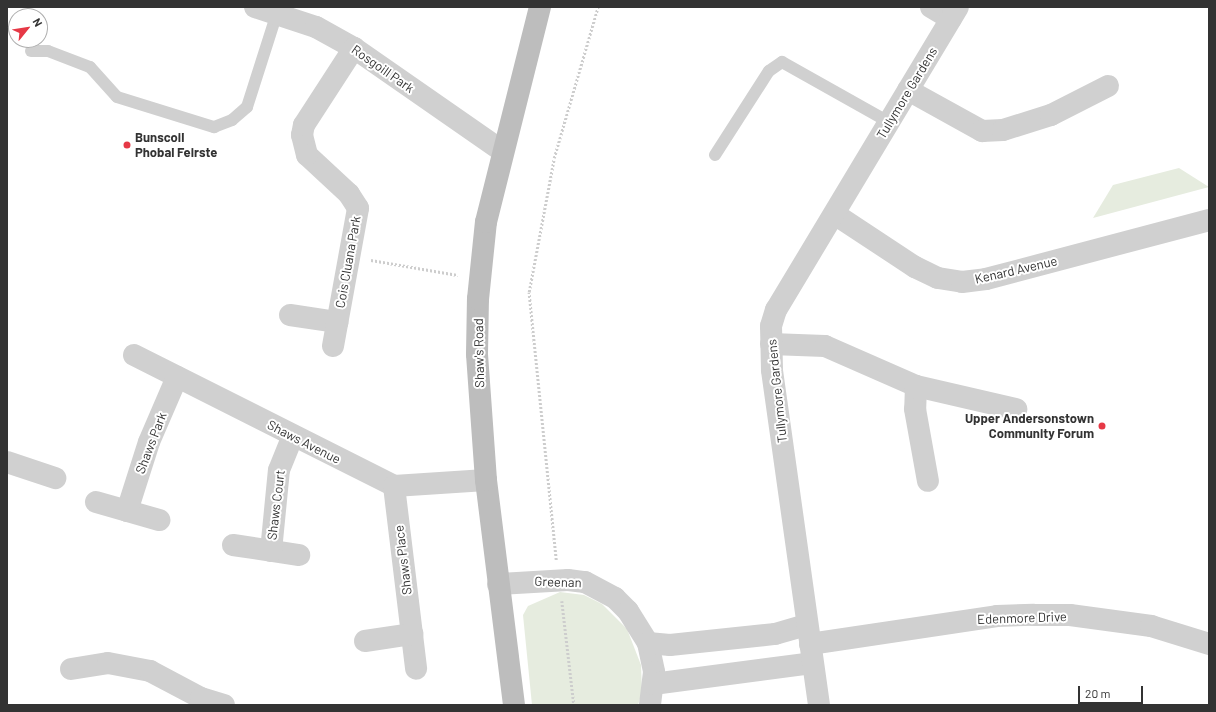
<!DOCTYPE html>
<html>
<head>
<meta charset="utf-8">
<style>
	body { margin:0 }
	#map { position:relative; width:1216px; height:712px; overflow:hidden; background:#fff; font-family:Barlow,sans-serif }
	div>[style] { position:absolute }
	.green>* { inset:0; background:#e6ecdf }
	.path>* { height:2.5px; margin-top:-1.25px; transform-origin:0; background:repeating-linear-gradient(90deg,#cdcdcd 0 2px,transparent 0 4px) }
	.lane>* { height:12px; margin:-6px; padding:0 6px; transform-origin:6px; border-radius:6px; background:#d0d0d0 }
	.street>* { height:22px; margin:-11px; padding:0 11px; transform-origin:11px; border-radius:11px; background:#d0d0d0 }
	.secondary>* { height:22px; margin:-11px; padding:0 11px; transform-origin:11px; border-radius:11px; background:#bdbdbd }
	.dots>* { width:11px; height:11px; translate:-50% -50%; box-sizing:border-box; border:2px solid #fff; border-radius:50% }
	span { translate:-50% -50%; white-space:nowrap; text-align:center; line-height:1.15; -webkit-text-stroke:4px #fff; paint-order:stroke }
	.street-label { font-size:13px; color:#333 }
	.poi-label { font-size:13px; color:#333; font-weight:700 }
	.left { translate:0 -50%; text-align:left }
	.right { translate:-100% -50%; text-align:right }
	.frame { position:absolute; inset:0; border:8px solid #333; pointer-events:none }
	.north { position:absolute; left:8px; top:8px; width:40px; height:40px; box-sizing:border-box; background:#fff; border:1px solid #adadad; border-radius:50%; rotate:60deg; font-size:11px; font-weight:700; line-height:16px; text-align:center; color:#333 }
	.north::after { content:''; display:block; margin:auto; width:14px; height:18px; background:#e63946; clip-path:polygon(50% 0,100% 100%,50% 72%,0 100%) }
	.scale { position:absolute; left:1078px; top:686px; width:65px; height:18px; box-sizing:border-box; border:2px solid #333; border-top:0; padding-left:5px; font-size:12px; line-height:14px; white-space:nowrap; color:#333; -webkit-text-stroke:3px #fff; paint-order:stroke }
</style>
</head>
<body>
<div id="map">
	<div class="green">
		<i style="clip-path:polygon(1179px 168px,1209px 187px,1093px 218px,1113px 185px)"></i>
		<i style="clip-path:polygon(560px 592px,584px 595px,602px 604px,627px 629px,641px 665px,642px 692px,638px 705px,532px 705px,523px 615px,528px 606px)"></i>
	</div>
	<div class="path">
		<i style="left:371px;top:260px;width:88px;rotate:9.8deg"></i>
		<i style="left:556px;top:560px;width:269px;rotate:-95.8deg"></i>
		<i style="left:529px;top:292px;width:136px;rotate:-79.4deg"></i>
		<i style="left:554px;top:158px;width:157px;rotate:-73.8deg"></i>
		<i style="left:562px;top:601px;width:105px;rotate:83.4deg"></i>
	</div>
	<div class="lane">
		<i style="left:31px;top:51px;width:17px"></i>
		<i style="left:48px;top:51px;width:45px;rotate:20.9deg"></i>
		<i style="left:90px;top:67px;width:40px;rotate:48deg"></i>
		<i style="left:117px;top:97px;width:102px;rotate:17.2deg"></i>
		<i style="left:214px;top:127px;width:19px;rotate:-21deg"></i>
		<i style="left:232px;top:120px;width:20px;rotate:-41deg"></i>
		<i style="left:247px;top:107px;width:99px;rotate:-72.3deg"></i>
		<i style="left:715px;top:155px;width:100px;rotate:-57.3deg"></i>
		<i style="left:769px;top:71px;width:16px;rotate:-35deg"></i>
		<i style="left:782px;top:62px;width:123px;rotate:29.3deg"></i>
	</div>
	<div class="street">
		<i style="left:255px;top:7px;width:64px;rotate:18.2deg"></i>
		<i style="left:316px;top:27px;width:43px;rotate:28.9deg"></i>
		<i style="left:354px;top:48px;width:180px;rotate:34.8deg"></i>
		<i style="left:931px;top:7px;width:23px;rotate:31deg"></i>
		<i style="left:908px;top:90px;width:85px;rotate:29deg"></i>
		<i style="left:982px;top:131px;width:21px;rotate:-3deg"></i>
		<i style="left:1003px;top:130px;width:50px;rotate:-17.4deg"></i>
		<i style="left:1051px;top:115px;width:64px;rotate:-27deg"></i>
		<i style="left:836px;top:215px;width:95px;rotate:33.4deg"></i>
		<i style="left:915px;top:267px;width:25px;rotate:26deg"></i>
		<i style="left:938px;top:278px;width:24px;rotate:9deg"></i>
		<i style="left:962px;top:282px;width:24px;rotate:-7deg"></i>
		<i style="left:986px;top:279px;width:231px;rotate:-14.8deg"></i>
		<i style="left:290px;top:315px;width:48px;rotate:8.5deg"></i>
		<i style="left:771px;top:344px;width:54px;rotate:2.1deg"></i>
		<i style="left:825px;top:346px;width:99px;rotate:23.7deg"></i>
		<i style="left:916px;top:386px;width:103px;rotate:13deg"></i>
		<i style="left:333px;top:346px;width:140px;rotate:-79.7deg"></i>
		<i style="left:358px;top:208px;width:17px;rotate:-123deg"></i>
		<i style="left:349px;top:194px;width:57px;rotate:-137.1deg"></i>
		<i style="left:307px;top:155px;width:21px;rotate:-104deg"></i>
		<i style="left:302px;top:135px;width:10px;rotate:-79deg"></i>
		<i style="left:304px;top:125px;width:92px;rotate:-57deg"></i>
		<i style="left:134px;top:355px;width:291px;rotate:26.7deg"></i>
		<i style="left:394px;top:486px;width:92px;rotate:-3.7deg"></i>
		<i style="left:916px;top:386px;width:23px;rotate:92deg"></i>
		<i style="left:915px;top:409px;width:73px;rotate:79.8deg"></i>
		<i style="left:7px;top:462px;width:51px;rotate:18.4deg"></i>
		<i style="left:394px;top:486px;width:184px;rotate:83.1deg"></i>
		<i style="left:96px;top:502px;width:66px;rotate:15.9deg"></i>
		<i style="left:127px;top:511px;width:72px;rotate:-72.3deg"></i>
		<i style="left:149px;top:442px;width:71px;rotate:-66.7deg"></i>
		<i style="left:233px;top:545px;width:67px;rotate:8.6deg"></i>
		<i style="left:271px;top:551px;width:81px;rotate:-84.4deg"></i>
		<i style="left:279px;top:470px;width:35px;rotate:-68deg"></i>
		<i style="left:498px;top:584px;width:70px;rotate:-3.3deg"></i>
		<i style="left:568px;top:580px;width:17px;rotate:7deg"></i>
		<i style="left:585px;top:582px;width:34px;rotate:28deg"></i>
		<i style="left:615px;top:598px;width:18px;rotate:45deg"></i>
		<i style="left:628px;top:611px;width:38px;rotate:58deg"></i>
		<i style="left:648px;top:643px;width:30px;rotate:78deg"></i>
		<i style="left:654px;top:672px;width:33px;rotate:97deg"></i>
		<i style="left:365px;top:641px;width:48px;rotate:-8.5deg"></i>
		<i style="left:648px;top:643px;width:22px;rotate:5deg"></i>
		<i style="left:670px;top:645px;width:106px;rotate:-6deg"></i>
		<i style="left:775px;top:634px;width:32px;rotate:-16deg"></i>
		<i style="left:810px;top:644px;width:189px;rotate:-8.5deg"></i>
		<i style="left:997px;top:616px;width:37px;rotate:-2deg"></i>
		<i style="left:1034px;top:615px;width:36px"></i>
		<i style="left:1070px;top:615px;width:82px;rotate:7.7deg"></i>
		<i style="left:1151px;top:626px;width:61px;rotate:17.2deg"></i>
		<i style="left:71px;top:669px;width:37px;rotate:-9deg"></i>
		<i style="left:108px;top:663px;width:43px;rotate:10.8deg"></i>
		<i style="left:150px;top:671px;width:58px;rotate:27.9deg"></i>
		<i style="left:201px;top:698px;width:24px;rotate:17deg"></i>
		<i style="left:653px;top:684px;width:160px;rotate:-7.5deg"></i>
		<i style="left:819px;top:705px;width:338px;rotate:-98deg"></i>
		<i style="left:772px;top:370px;width:44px;rotate:-91.3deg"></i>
		<i style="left:771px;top:326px;width:17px;rotate:-73deg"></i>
		<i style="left:776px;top:310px;width:353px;rotate:-59deg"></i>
	</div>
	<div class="secondary">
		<i style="left:514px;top:705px;width:227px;rotate:-97.1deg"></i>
		<i style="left:486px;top:480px;width:126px;rotate:-94.1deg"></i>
		<i style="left:477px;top:354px;width:55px;rotate:-89deg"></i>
		<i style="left:478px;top:299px;width:77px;rotate:-84.1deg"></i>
		<i style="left:486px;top:222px;width:222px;rotate:-75.9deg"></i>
	</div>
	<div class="dots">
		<i style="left:127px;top:145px;background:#e63946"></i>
		<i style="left:1102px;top:426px;background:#e63946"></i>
	</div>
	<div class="street-label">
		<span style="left:383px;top:69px;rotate:35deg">Rosgoill Park</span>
		<span style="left:907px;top:93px;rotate:-59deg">Tullymore Gardens</span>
		<span style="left:348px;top:262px;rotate:-80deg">Cois Cluana Park</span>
		<span style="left:1016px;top:270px;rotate:-13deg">Kenard Avenue</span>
		<span style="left:479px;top:353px;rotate:-91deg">Shaw's Road</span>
		<span style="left:777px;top:391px;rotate:-96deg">Tullymore Gardens</span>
		<span style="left:304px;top:442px;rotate:27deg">Shaws Avenue</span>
		<span style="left:151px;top:443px;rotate:-69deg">Shaws Park</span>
		<span style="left:276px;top:505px;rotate:-83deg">Shaws Court</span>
		<span style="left:403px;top:560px;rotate:-97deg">Shaws Place</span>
		<span style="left:558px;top:582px;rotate:2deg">Greenan</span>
		<span style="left:1022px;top:618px;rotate:-2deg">Edenmore Drive</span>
	</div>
	<div class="poi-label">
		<span class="left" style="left:135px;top:145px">Bunscoil<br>Phobal Feirste</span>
		<span class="right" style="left:1094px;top:426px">Upper Andersonstown<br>Community Forum</span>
	</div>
	<div class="frame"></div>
	<div class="north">N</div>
	<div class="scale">20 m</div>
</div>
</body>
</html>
